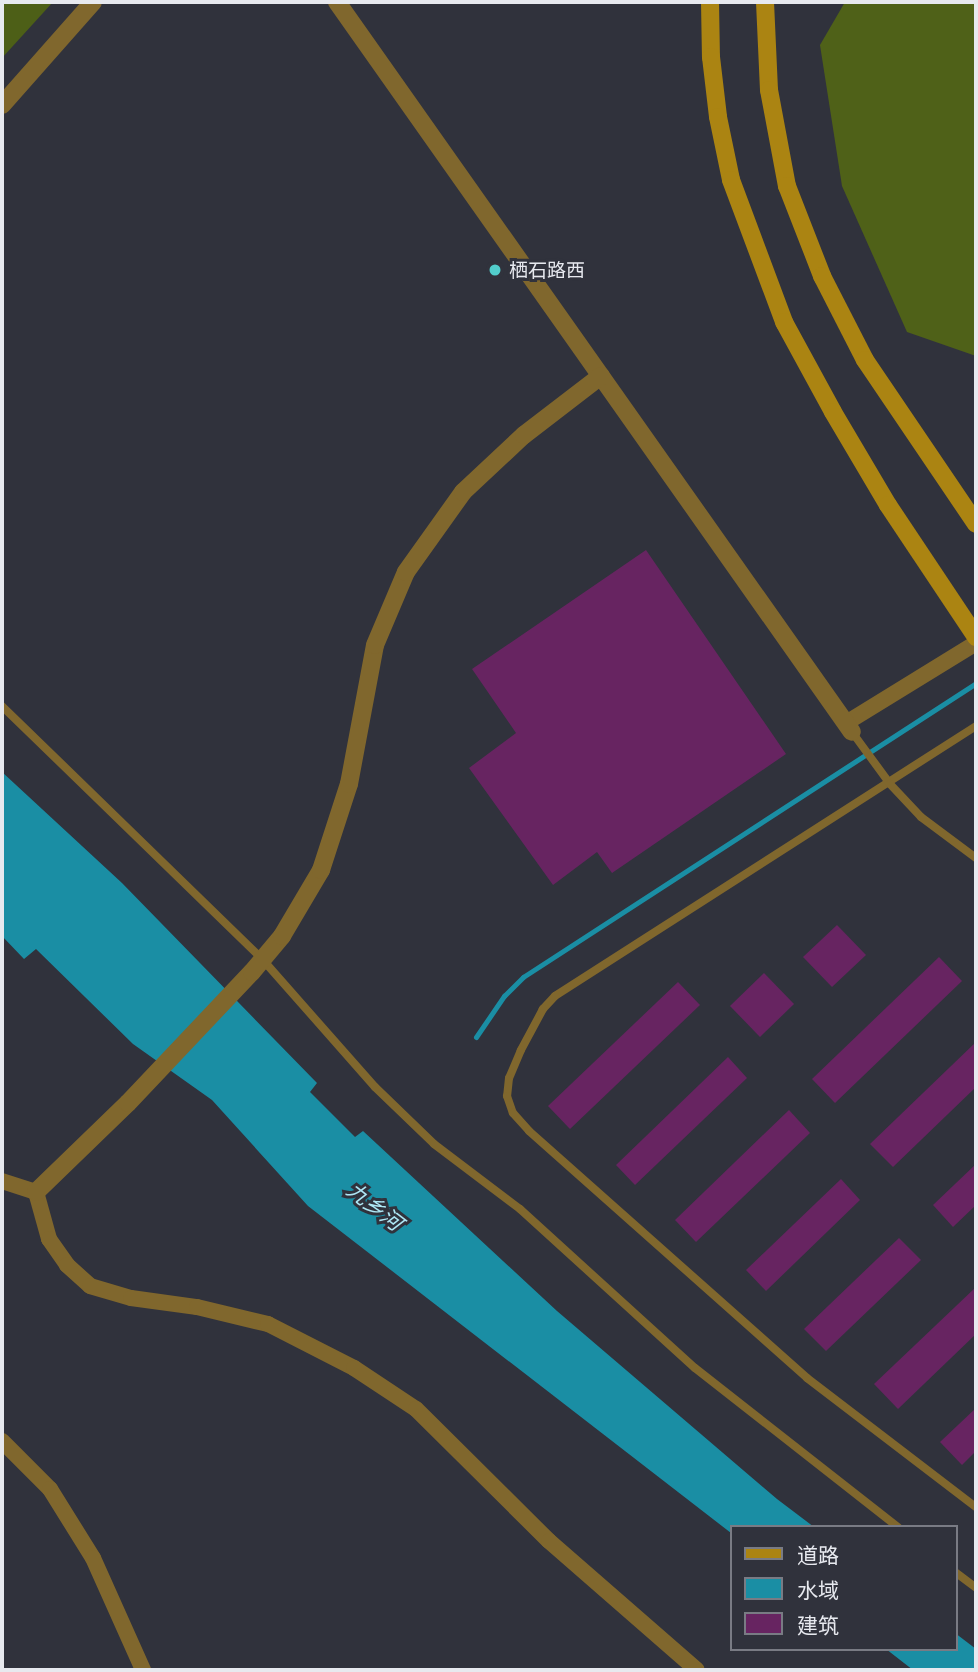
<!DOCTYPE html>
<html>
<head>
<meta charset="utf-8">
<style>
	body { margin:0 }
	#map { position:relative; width:978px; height:1672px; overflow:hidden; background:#30323c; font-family:Commissioner,"Noto Sans SC",sans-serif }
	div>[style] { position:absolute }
	.green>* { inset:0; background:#4d5f17 }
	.forest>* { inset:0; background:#4f6118 }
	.water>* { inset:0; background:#1a8ea4 }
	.stream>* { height:5px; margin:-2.5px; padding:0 2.5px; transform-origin:2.5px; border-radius:2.5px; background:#1a8ea4 }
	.building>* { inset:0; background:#672461 }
	.service>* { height:8px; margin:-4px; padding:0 4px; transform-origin:4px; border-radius:4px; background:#80672d }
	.minor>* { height:16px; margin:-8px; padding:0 8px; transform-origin:8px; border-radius:8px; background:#80672d }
	.tertiary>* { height:18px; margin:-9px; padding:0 9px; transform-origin:9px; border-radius:9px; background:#80672d }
	.secondary>* { height:18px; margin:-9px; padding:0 9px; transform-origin:9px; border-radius:9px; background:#ab8412 }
	.dots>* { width:19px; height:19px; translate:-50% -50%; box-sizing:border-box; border:4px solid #30323c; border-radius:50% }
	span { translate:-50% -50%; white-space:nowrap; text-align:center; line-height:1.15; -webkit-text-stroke:6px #30323c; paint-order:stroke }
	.poi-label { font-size:19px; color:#e7e9ef }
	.left { translate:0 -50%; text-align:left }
	.water-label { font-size:21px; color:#ade7f5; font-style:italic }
	.frame { position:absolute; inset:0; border:4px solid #e7e9ef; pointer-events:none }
	.legend { position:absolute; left:730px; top:1525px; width:228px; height:126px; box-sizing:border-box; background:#30323c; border:2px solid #797b84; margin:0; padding:9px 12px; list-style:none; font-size:21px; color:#e7e9ef }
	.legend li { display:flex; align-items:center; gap:14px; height:35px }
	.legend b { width:35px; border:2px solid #797b84 }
</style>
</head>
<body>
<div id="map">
	<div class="green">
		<i style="clip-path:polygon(2px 2px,53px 2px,2px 58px)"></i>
	</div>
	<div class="forest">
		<i style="clip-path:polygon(845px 2px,976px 2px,976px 356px,907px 332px,842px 186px,820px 45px)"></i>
	</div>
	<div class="water">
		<i style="clip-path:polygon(2px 772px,122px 883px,317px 1083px,310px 1092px,355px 1137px,363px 1131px,557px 1311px,777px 1499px,814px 1527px,731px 1527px,731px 1533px,308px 1206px,212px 1100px,133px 1044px,36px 949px,24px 959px,2px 936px)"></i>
		<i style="clip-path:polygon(955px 1633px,976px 1649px,976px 1670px,913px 1670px,886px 1649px,955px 1649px)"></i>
	</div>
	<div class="stream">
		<i style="left:476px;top:1037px;width:50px;rotate:-55.7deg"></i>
		<i style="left:504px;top:996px;width:27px;rotate:-45deg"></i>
		<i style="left:523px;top:977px;width:540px;rotate:-32.98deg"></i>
	</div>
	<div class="building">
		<i style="clip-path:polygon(646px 550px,786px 754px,612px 873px,597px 852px,553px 885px,469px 768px,516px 733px,472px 669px)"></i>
		<i style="clip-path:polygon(837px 925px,866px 955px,832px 987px,803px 957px)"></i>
		<i style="clip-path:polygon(939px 957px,962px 981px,835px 1103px,812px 1079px)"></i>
		<i style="clip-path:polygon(764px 973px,794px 1004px,760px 1037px,730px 1006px)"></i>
		<i style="clip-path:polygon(678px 982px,700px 1005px,570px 1129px,548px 1106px)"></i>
		<i style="clip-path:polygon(976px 1042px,976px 1087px,893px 1167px,870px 1144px)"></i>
		<i style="clip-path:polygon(728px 1057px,747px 1078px,635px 1185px,616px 1165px)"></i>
		<i style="clip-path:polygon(789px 1110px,810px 1133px,696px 1242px,675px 1220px)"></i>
		<i style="clip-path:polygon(976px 1164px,976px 1205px,953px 1227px,933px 1205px)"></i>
		<i style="clip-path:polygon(841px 1179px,860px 1200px,766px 1291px,746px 1270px)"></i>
		<i style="clip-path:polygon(899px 1238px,921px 1260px,826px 1351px,804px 1329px)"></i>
		<i style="clip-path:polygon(976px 1287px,976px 1334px,898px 1409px,874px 1384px)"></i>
		<i style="clip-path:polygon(976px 1408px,976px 1451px,962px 1465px,940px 1442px)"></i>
	</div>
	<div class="service">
		<i style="left:2px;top:706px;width:364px;rotate:44.2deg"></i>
		<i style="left:263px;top:960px;width:169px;rotate:48.6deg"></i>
		<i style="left:375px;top:1087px;width:82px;rotate:44deg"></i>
		<i style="left:434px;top:1144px;width:108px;rotate:37.1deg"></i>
		<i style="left:520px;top:1209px;width:236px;rotate:42.3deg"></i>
		<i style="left:695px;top:1368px;width:258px;rotate:38.1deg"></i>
		<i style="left:976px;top:726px;width:500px;rotate:147.33deg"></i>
		<i style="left:555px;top:996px;width:18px;rotate:133deg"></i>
		<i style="left:543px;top:1009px;width:47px;rotate:118.2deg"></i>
		<i style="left:521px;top:1050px;width:30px;rotate:113deg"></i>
		<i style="left:509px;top:1078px;width:18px;rotate:96deg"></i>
		<i style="left:507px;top:1096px;width:18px;rotate:71deg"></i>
		<i style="left:513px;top:1113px;width:24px;rotate:48deg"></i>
		<i style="left:529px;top:1131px;width:372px;rotate:41.6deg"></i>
		<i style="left:807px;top:1378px;width:213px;rotate:37.4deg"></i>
		<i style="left:852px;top:732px;width:64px;rotate:53.8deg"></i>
		<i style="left:890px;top:784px;width:45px;rotate:46.8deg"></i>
		<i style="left:921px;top:817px;width:69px;rotate:36.7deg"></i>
		<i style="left:955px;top:1572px;width:26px;rotate:37deg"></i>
	</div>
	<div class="minor">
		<i style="left:846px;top:723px;width:153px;rotate:-31.6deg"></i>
		<i style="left:2px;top:1181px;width:36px;rotate:18deg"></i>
		<i style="left:36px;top:1192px;width:49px;rotate:74.5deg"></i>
		<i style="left:49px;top:1239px;width:32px;rotate:55deg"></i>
		<i style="left:67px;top:1265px;width:31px;rotate:42deg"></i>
		<i style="left:90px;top:1286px;width:43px;rotate:16.3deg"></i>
		<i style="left:131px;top:1298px;width:67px;rotate:7.8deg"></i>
		<i style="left:197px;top:1307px;width:73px;rotate:13.5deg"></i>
		<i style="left:268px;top:1324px;width:97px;rotate:27.1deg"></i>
		<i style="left:354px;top:1368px;width:74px;rotate:33.5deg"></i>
		<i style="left:416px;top:1409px;width:187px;rotate:44.8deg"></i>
		<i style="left:549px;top:1541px;width:196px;rotate:41.1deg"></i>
		<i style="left:2px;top:1441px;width:68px;rotate:45deg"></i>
		<i style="left:50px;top:1489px;width:81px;rotate:58.1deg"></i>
		<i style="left:93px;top:1558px;width:123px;rotate:65.9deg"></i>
	</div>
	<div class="tertiary">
		<i style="left:337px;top:2px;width:893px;rotate:54.8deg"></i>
		<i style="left:2px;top:105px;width:137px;rotate:-48.5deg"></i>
		<i style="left:36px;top:1192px;width:128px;rotate:-44.1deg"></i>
		<i style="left:128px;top:1103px;width:180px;rotate:-46.6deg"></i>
		<i style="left:252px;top:972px;width:47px;rotate:-50.2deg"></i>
		<i style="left:282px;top:936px;width:77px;rotate:-59.4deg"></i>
		<i style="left:321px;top:870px;width:90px;rotate:-72deg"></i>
		<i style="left:349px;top:784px;width:141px;rotate:-79.4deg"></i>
		<i style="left:375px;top:645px;width:79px;rotate:-67deg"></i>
		<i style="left:406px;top:572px;width:98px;rotate:-54.5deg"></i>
		<i style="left:463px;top:492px;width:83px;rotate:-43.1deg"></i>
		<i style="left:524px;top:435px;width:97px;rotate:-37.5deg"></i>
	</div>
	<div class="secondary">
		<i style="left:710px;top:2px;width:55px;rotate:89deg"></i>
		<i style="left:711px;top:57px;width:60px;rotate:83.3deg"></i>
		<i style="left:718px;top:117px;width:64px;rotate:78.3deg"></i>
		<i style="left:731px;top:180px;width:152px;rotate:69.5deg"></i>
		<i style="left:784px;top:322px;width:102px;rotate:61.4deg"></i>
		<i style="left:833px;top:412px;width:108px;rotate:59.4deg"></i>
		<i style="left:888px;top:505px;width:159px;rotate:56.3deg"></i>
		<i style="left:765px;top:2px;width:88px;rotate:87.4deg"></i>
		<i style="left:769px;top:90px;width:98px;rotate:79.4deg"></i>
		<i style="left:787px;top:186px;width:97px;rotate:68.7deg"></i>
		<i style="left:822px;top:276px;width:94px;rotate:62.9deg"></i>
		<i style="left:865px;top:360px;width:198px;rotate:55.9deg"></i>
	</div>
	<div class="dots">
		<i style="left:495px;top:270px;background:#52cdcc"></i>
	</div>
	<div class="poi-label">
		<span class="left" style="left:509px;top:270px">栖石路西</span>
	</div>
	<div class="water-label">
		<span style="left:375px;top:1206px;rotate:38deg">九乡河</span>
	</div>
	<div class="frame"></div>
	<ul class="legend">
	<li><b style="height:9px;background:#ab8412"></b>道路</li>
	<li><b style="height:19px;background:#1a8ea4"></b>水域</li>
	<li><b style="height:19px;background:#672461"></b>建筑</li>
	</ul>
</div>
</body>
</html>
